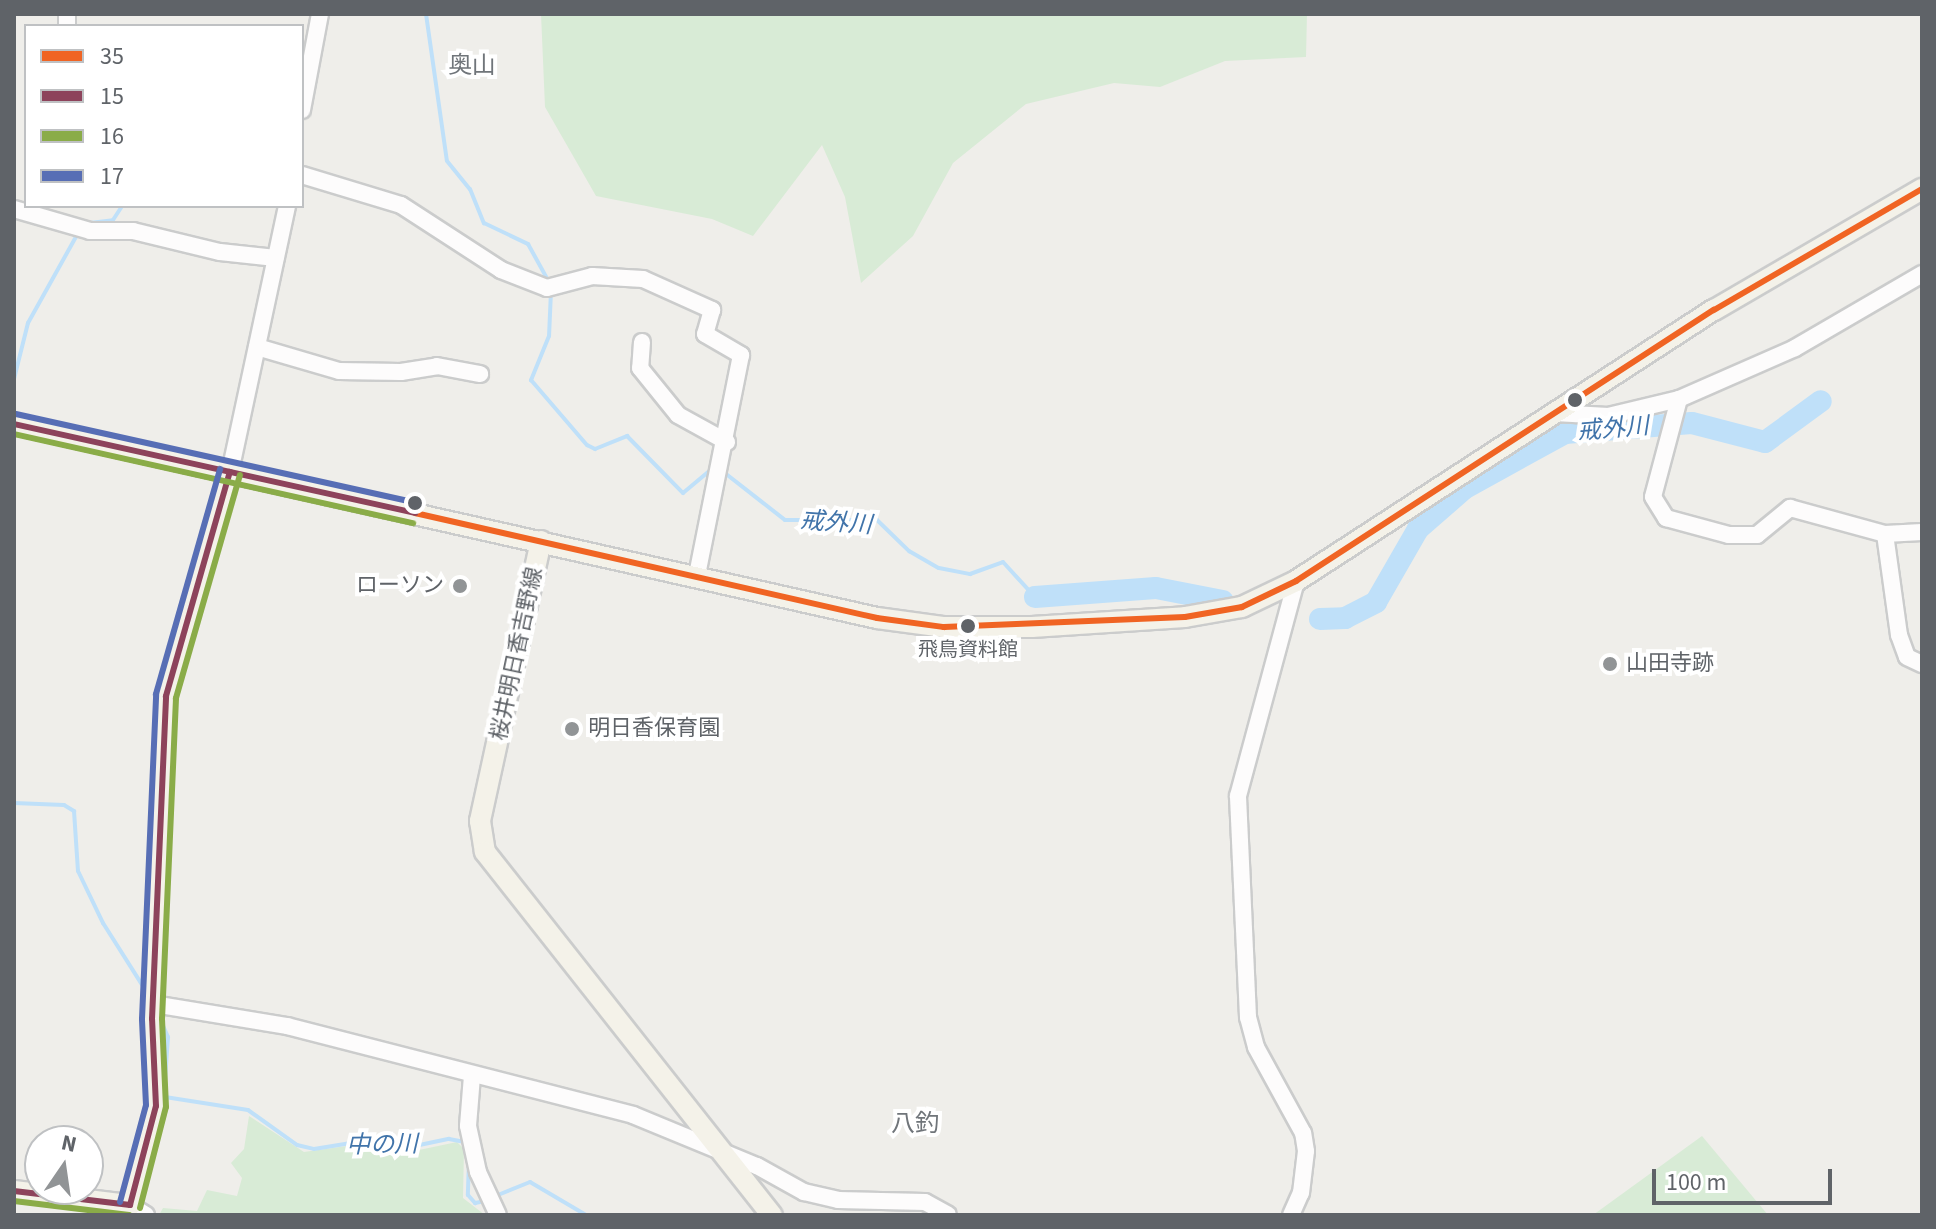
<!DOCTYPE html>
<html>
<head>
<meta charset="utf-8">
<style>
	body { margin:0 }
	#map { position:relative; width:1936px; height:1229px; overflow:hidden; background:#efeeea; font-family:"Source Sans 3","Noto Sans JP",sans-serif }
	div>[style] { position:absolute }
	.green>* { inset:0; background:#d8ebd6 }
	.stream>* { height:4px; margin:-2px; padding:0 2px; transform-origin:2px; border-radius:2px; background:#bfe0f9 }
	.river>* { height:22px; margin:-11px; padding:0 11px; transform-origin:11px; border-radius:11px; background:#bfe0f9 }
	.roads { filter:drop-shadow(2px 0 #cbcccc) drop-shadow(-2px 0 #cbcccc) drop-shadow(0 2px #cbcccc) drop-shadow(0 -2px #cbcccc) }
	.minor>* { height:16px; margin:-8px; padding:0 8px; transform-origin:8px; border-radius:8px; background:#fdfcfc }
	.major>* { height:20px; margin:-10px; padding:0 10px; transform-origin:10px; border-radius:10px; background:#f4f2e9 }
	.bus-1>* { height:6px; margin:-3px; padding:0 3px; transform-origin:3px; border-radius:3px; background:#f06423 }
	.bus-2>* { height:6px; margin:-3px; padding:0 3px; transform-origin:3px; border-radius:3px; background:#8d435b }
	.bus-3>* { height:6px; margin:-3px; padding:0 3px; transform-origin:3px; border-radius:3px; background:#8aac48 }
	.bus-4>* { height:6px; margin:-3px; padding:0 3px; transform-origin:3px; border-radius:3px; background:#576eb5 }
	.dots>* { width:22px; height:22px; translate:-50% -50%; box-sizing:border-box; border:4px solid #fff; border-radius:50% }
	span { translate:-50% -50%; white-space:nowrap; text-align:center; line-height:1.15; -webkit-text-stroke:8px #fff; paint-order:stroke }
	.bus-label { font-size:20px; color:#5f6368 }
	.poi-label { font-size:22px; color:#5f6368 }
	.right { translate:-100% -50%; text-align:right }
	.left { translate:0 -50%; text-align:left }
	.street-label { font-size:22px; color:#5f6368 }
	.neighbourhood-label { font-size:24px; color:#70757a }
	.water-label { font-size:24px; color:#4174aa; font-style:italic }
	.frame { position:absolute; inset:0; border:16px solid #5f6368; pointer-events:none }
	.legend { position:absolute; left:24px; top:24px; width:280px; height:184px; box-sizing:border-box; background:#fff; border:2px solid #bfc1c3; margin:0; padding:10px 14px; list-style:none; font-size:24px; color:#5f6368 }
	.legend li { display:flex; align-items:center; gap:16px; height:40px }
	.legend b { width:40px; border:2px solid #bfc1c3 }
	.north { position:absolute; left:24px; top:1125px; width:80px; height:80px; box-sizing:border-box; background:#fff; border:2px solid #bfc1c3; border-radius:50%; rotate:13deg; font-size:22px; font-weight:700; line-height:32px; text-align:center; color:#5f6368 }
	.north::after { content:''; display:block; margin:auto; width:28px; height:36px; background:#919496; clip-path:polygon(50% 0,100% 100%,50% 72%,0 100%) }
	.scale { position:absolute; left:1652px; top:1169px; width:180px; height:36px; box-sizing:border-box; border:4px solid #5f6368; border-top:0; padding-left:10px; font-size:24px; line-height:28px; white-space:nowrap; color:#5f6368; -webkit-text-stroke:6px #fff; paint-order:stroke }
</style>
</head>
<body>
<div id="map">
	<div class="green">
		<i style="clip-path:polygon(541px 14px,1307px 14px,1306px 57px,1225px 61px,1160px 87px,1114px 83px,1026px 104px,953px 163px,913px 236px,861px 283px,845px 197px,822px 145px,753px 236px,712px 219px,596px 196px,545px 107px)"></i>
		<i style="clip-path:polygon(249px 1116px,304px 1152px,354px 1145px,419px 1150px,457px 1142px,464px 1149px,463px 1198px,485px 1215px,159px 1215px,163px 1208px,197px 1211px,207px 1190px,237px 1196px,242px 1178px,231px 1163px,244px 1149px)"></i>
		<i style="clip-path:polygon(1702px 1136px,1768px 1215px,1593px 1215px)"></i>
	</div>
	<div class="stream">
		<i style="left:426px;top:14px;width:148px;rotate:81.9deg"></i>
		<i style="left:447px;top:161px;width:36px;rotate:51deg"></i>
		<i style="left:470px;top:189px;width:37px;rotate:68deg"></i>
		<i style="left:484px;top:223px;width:49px;rotate:25.5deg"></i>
		<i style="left:528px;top:244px;width:43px;rotate:61.1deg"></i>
		<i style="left:90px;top:223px;width:23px;rotate:-7deg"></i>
		<i style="left:113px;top:220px;width:17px;rotate:-57deg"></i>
		<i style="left:551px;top:291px;width:45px;rotate:92.5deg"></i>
		<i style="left:549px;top:336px;width:48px;rotate:112.2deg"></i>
		<i style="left:531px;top:380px;width:86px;rotate:49.3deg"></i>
		<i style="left:587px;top:445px;width:9px;rotate:27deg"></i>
		<i style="left:595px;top:449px;width:35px;rotate:-22deg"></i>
		<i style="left:627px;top:436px;width:80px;rotate:45.5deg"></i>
		<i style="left:683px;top:493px;width:39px;rotate:-40deg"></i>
		<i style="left:14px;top:379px;width:58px;rotate:-76deg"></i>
		<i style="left:28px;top:323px;width:103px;rotate:-60.9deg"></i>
		<i style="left:721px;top:470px;width:81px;rotate:38deg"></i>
		<i style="left:785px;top:520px;width:92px"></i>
		<i style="left:877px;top:520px;width:45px;rotate:44.1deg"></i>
		<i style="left:909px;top:551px;width:34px;rotate:30deg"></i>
		<i style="left:939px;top:568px;width:32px;rotate:11deg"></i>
		<i style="left:970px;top:574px;width:35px;rotate:-20deg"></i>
		<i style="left:1003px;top:562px;width:47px;rotate:47.6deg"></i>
		<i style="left:14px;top:803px;width:50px;rotate:2.3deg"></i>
		<i style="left:64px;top:805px;width:12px;rotate:31deg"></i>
		<i style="left:74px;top:811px;width:60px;rotate:86.2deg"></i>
		<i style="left:78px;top:871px;width:58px;rotate:64.3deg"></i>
		<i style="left:103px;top:923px;width:80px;rotate:57.7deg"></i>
		<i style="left:160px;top:1019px;width:20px;rotate:66deg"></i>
		<i style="left:168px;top:1037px;width:43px;rotate:94deg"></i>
		<i style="left:165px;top:1097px;width:84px;rotate:8.9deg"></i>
		<i style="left:248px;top:1110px;width:60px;rotate:35.5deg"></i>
		<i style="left:297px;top:1145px;width:17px;rotate:13deg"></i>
		<i style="left:314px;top:1149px;width:50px;rotate:-9.3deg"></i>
		<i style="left:363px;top:1141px;width:47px;rotate:7.3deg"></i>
		<i style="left:410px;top:1147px;width:40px;rotate:-12deg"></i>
		<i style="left:449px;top:1139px;width:16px;rotate:11deg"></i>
		<i style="left:469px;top:1161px;width:34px;rotate:92deg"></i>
		<i style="left:468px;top:1195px;width:11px;rotate:49deg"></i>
		<i style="left:475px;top:1203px;width:10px;rotate:-11deg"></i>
		<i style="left:493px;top:1197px;width:40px;rotate:-22deg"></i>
		<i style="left:530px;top:1182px;width:65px;rotate:30.5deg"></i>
	</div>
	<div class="river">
		<i style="left:1035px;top:597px;width:121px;rotate:-4.3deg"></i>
		<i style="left:1156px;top:588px;width:68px;rotate:11deg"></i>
		<i style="left:1320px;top:619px;width:25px;rotate:-2deg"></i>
		<i style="left:1345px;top:618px;width:35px;rotate:-27deg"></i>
		<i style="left:1376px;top:602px;width:84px;rotate:-60.1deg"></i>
		<i style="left:1418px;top:529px;width:62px;rotate:-41.1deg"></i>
		<i style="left:1465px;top:488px;width:114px;rotate:-28.8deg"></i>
		<i style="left:1565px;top:433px;width:127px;rotate:-4.5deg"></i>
		<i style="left:1692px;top:423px;width:75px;rotate:14.6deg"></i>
		<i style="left:1765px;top:442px;width:69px;rotate:-36.2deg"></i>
	</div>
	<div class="roads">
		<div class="minor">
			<i style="left:67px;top:26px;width:12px;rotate:-90deg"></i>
			<i style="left:302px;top:110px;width:98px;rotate:-79.4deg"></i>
			<i style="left:302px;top:175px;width:103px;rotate:16.9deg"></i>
			<i style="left:401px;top:205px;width:119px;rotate:33deg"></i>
			<i style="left:501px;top:270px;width:49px;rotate:21.4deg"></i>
			<i style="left:547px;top:288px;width:47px;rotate:-14.9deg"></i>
			<i style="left:592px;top:276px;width:51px;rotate:3.4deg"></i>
			<i style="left:643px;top:279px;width:76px;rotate:24.2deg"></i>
			<i style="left:712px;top:310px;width:25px;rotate:106deg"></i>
			<i style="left:705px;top:334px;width:42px;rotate:30.3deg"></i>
			<i style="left:741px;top:355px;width:224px;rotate:101.3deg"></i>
			<i style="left:14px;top:209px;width:79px;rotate:16.1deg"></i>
			<i style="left:90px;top:231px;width:43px"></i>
			<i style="left:133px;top:231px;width:89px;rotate:13.6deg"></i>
			<i style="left:220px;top:252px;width:56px;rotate:6.1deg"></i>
			<i style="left:642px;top:342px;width:26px;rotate:94deg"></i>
			<i style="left:640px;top:368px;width:60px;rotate:51deg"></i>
			<i style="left:678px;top:415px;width:56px;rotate:28.9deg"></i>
			<i style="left:257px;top:347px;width:85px;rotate:16.3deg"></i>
			<i style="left:339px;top:371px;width:62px;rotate:0.9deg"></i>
			<i style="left:401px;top:372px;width:36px;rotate:-9deg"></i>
			<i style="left:437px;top:366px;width:44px;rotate:10.5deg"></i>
			<i style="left:1679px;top:399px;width:101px;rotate:104.9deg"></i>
			<i style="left:1653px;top:497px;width:25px;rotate:58deg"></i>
			<i style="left:1666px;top:518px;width:65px;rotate:15.1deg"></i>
			<i style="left:1729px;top:535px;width:28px"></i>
			<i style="left:1757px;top:535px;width:43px;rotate:-39.3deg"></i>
			<i style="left:1790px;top:508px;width:98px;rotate:15.3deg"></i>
			<i style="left:1885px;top:534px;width:37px;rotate:-3deg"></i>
			<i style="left:1555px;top:413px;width:53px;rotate:3.2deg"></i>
			<i style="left:1608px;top:416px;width:73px;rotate:-13.5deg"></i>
			<i style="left:1679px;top:399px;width:127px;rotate:-23.7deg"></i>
			<i style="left:1795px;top:348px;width:147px;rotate:-30.2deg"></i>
			<i style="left:230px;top:472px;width:272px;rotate:-77.9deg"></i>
			<i style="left:1885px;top:534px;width:102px;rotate:82.1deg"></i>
			<i style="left:1899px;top:635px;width:23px;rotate:70deg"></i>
			<i style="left:1907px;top:657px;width:17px;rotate:25deg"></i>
			<i style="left:153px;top:1004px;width:136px;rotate:9.3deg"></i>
			<i style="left:287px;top:1026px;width:357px;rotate:14.4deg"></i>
			<i style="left:633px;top:1115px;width:134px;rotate:22.4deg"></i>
			<i style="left:757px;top:1166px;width:54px;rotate:29deg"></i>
			<i style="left:804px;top:1192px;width:35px;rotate:13deg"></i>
			<i style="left:838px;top:1200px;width:87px;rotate:1.3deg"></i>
			<i style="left:925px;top:1202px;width:26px;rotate:29deg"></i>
			<i style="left:472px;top:1076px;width:50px;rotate:94.6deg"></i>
			<i style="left:468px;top:1126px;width:47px;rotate:77.7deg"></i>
			<i style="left:478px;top:1172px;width:47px;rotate:65.1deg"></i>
			<i style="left:130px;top:1205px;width:19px;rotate:32deg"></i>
			<i style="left:1291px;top:1215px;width:24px;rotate:-66deg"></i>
			<i style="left:1301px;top:1193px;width:42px;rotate:-83.2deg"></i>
			<i style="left:1306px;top:1151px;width:18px;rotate:-99deg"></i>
			<i style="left:1303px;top:1133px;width:98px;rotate:-118.7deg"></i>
			<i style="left:1256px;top:1047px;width:31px;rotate:-105deg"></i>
			<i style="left:1248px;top:1017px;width:221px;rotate:-92.6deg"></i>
			<i style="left:1238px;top:796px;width:223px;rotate:-74.9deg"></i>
		</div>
		<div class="major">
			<i style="left:14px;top:424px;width:885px;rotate:12.67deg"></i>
			<i style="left:877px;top:618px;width:68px;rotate:7.7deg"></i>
			<i style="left:944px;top:627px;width:88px"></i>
			<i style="left:1032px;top:627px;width:153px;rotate:-3.7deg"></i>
			<i style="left:1185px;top:617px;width:58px;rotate:-10deg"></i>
			<i style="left:1242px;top:607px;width:60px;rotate:-25.7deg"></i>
			<i style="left:1296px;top:581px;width:498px;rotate:-33deg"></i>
			<i style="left:1714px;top:310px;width:241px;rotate:-30.2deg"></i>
			<i style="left:541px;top:541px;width:287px;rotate:102.3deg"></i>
			<i style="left:480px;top:821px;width:31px;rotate:81deg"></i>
			<i style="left:485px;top:852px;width:463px;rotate:51.7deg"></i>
			<i style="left:14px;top:1191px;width:117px;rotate:6.9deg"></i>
			<i style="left:130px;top:1205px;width:102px;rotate:-75.3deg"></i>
			<i style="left:156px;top:1106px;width:87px;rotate:-92.6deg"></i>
			<i style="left:152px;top:1019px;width:323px;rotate:-87.5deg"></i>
			<i style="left:166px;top:696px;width:233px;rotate:-74.1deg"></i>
		</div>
	</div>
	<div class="bus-1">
		<i style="left:415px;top:513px;width:474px;rotate:12.8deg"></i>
		<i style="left:877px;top:618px;width:68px;rotate:7.7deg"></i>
		<i style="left:944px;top:627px;width:241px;rotate:-2.4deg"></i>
		<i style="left:1185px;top:617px;width:58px;rotate:-10deg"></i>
		<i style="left:1242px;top:607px;width:60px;rotate:-25.7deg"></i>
		<i style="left:1296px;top:581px;width:498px;rotate:-33deg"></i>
		<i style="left:1714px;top:310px;width:241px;rotate:-30.2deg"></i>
	</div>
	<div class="bus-2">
		<i style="left:14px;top:424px;width:411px;rotate:12.5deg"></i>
		<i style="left:14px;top:1191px;width:117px;rotate:6.9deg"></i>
		<i style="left:130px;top:1205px;width:102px;rotate:-75.3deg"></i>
		<i style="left:156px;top:1106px;width:87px;rotate:-92.6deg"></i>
		<i style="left:152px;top:1019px;width:323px;rotate:-87.5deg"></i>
		<i style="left:166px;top:696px;width:233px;rotate:-74.1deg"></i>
	</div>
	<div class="bus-3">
		<i style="left:14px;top:434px;width:409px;rotate:12.6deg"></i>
		<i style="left:14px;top:1201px;width:116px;rotate:6.9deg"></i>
		<i style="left:140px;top:1208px;width:104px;rotate:-75.6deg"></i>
		<i style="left:166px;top:1107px;width:88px;rotate:-92.6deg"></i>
		<i style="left:162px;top:1019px;width:321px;rotate:-87.5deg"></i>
		<i style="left:176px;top:698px;width:232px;rotate:-74deg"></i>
	</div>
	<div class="bus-4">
		<i style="left:16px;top:414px;width:411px;rotate:12.5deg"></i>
		<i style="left:120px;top:1202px;width:100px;rotate:-75deg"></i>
		<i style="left:146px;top:1105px;width:86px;rotate:-92.7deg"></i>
		<i style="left:142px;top:1019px;width:325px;rotate:-87.5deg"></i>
		<i style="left:156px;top:694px;width:234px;rotate:-74.1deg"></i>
	</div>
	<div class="dots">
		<i style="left:1575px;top:400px;background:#5f6368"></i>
		<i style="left:415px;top:503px;background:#5f6368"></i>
		<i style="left:460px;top:586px;background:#919496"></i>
		<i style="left:968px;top:626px;background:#5f6368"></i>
		<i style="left:1610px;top:664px;background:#919496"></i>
		<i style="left:572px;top:729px;background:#919496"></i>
	</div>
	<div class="bus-label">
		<span style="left:968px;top:650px">飛鳥資料館</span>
	</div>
	<div class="poi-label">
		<span class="right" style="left:444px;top:586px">ローソン</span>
		<span class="left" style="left:1626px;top:664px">山田寺跡</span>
		<span class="left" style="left:588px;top:729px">明日香保育園</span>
	</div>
	<div class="street-label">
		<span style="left:517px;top:654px;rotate:-78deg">桜井明日香吉野線</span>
	</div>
	<div class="neighbourhood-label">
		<span style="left:472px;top:66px">奥山</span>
		<span style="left:915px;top:1124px">八釣</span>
	</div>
	<div class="water-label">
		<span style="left:1613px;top:429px;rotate:-5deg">戒外川</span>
		<span style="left:836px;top:523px;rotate:4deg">戒外川</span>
		<span style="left:382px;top:1145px;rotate:-1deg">中の川</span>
	</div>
	<div class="frame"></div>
	<ul class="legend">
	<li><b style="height:10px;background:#f06423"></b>35</li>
	<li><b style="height:10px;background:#8d435b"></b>15</li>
	<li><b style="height:10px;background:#8aac48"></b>16</li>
	<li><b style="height:10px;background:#576eb5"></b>17</li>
	</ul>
	<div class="north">N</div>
	<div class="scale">100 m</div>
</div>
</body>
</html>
